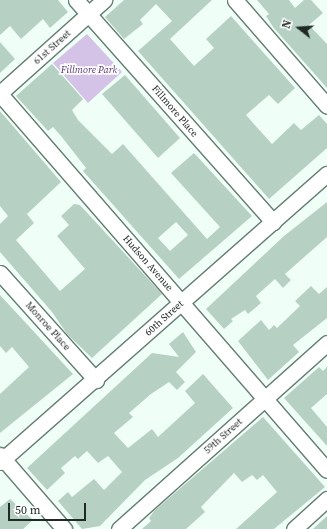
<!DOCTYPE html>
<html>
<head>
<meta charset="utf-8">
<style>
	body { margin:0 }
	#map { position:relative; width:327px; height:529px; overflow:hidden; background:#effff7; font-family:"Source Serif 4",serif }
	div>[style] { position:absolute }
	.green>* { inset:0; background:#d5c3e7 }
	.building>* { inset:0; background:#b7d0c4 }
	.roads { filter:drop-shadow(1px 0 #657d72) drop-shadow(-1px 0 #657d72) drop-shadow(0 1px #657d72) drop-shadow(0 -1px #657d72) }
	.minor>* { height:15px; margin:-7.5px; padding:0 7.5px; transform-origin:7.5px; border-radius:7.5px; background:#fff }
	span { translate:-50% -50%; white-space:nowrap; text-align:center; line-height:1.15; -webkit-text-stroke:3.5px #fff; paint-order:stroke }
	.street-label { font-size:10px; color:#202a25 }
	.park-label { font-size:10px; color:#583676; font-style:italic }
	.north { position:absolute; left:279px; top:8px; width:40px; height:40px; -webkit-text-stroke:3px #fff; paint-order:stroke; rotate:287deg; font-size:11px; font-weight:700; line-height:16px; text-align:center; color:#202a25 }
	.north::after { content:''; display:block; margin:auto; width:14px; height:18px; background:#202a25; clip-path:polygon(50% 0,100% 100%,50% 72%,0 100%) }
	.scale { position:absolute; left:8px; top:503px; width:78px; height:18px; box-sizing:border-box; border:2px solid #202a25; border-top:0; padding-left:5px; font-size:12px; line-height:14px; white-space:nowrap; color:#202a25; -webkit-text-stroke:3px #fff; paint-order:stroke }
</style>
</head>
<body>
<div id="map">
	<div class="green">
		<i style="clip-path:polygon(87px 34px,122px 72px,88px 103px,53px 63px)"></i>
	</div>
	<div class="building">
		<i style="clip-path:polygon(0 0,58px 0,68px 12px,50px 28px,43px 19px,21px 39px,10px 26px,0 35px)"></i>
		<i style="clip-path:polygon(124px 0,212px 0,170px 39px,194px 66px,214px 48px,206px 39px,231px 16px,295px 88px,278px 104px,269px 95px,246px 115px,272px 144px,294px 123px,301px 130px,319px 115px,327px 124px,327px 148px,269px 199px,138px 51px,172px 21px,156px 4px,140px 20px,143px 24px,124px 39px,105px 17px)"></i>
		<i style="clip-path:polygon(257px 0,289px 0,295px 8px,304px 0,311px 0,323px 13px,309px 25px,327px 44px,327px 88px,273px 27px,266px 16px,269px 14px)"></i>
		<i style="clip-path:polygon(0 42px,15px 59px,0 73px)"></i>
		<i style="clip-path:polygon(evenodd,52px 64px,83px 99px,72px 110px,78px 120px,112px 154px,123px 144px,207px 239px,220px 227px,171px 173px,194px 153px,252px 216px,179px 279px,83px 171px,86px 168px,61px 136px,53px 127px,48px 131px,16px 96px,52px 64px,176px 222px,188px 235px,170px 251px,158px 238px,176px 222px)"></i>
		<i style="clip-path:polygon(125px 75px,180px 138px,158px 158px,102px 94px)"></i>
		<i style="clip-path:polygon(0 111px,61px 182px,27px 214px,34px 223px,16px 240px,60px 291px,85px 269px,57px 236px,69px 225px,61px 216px,74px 204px,80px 205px,162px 294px,92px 358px,67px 334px,52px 312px,0 252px,0 224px,8px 216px,0 206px)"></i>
		<i style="clip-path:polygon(327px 202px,327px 237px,285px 274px,291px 280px,283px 288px,275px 279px,256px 296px,261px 303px,248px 314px,245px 310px,231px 319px,233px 321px,224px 329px,206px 309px,284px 236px)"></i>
		<i style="clip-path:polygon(311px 286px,319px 294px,327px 287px,327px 318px,293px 345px,299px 352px,268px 380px,238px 341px,261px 320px,269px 330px,274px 325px,277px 328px,300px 306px,295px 301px)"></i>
		<i style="clip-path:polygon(0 295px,73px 374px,0 433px,0 394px,29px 367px,12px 347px,6px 353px,0 346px)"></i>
		<i style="clip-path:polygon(183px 332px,196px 352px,176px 372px,185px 382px,177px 390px,169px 382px,151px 394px,129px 413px,133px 417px,114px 433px,128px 448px,152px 429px,158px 437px,195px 403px,185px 391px,203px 374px,233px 408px,178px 458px,145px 480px,100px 526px,82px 529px,58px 501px,68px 492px,72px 497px,94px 479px,104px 490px,122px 472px,108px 456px,98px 463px,87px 451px,78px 459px,75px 456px,61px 468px,65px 473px,47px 490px,27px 468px,152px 353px,179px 357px,169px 344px)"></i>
		<i style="clip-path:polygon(319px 367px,323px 371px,327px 367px,327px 394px,311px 408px,327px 427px,327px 446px,284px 398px)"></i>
		<i style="clip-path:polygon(263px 417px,325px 487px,274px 529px,236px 529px,277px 492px,263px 475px,257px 480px,252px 475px,242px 482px,234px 473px,201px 507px,205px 512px,186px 529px,142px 529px,151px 521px,149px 518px,155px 510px)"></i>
		<i style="clip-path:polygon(10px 499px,33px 520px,23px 529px,0 529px,0 507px)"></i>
		<i style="clip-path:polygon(327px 516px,327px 529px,313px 529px)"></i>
	</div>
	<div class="roads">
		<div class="minor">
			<i style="left:76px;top:0;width:297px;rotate:48.4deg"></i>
			<i style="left:235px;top:0;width:140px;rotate:49deg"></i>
			<i style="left:0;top:93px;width:140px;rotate:-41.8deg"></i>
			<i style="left:0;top:94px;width:498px;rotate:49deg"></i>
			<i style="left:0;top:273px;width:144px;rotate:48.1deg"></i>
			<i style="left:0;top:455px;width:98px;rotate:49.1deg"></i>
			<i style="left:0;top:462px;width:436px;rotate:-41.4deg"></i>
			<i style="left:119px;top:529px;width:279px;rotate:-41.8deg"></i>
			<i style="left:294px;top:529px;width:45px;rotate:-42.3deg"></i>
		</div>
	</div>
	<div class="street-label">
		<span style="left:52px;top:47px;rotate:-42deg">61st Street</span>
		<span style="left:175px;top:111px;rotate:49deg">Fillmore Place</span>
		<span style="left:148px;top:263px;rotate:49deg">Hudson Avenue</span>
		<span style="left:164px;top:318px;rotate:-42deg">60th Street</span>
		<span style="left:48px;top:326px;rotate:48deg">Monroe Place</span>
		<span style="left:223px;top:436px;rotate:-42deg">59th Street</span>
	</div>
	<div class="park-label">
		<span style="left:89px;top:70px">Fillmore Park</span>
	</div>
	<div class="north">N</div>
	<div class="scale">50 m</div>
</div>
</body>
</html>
